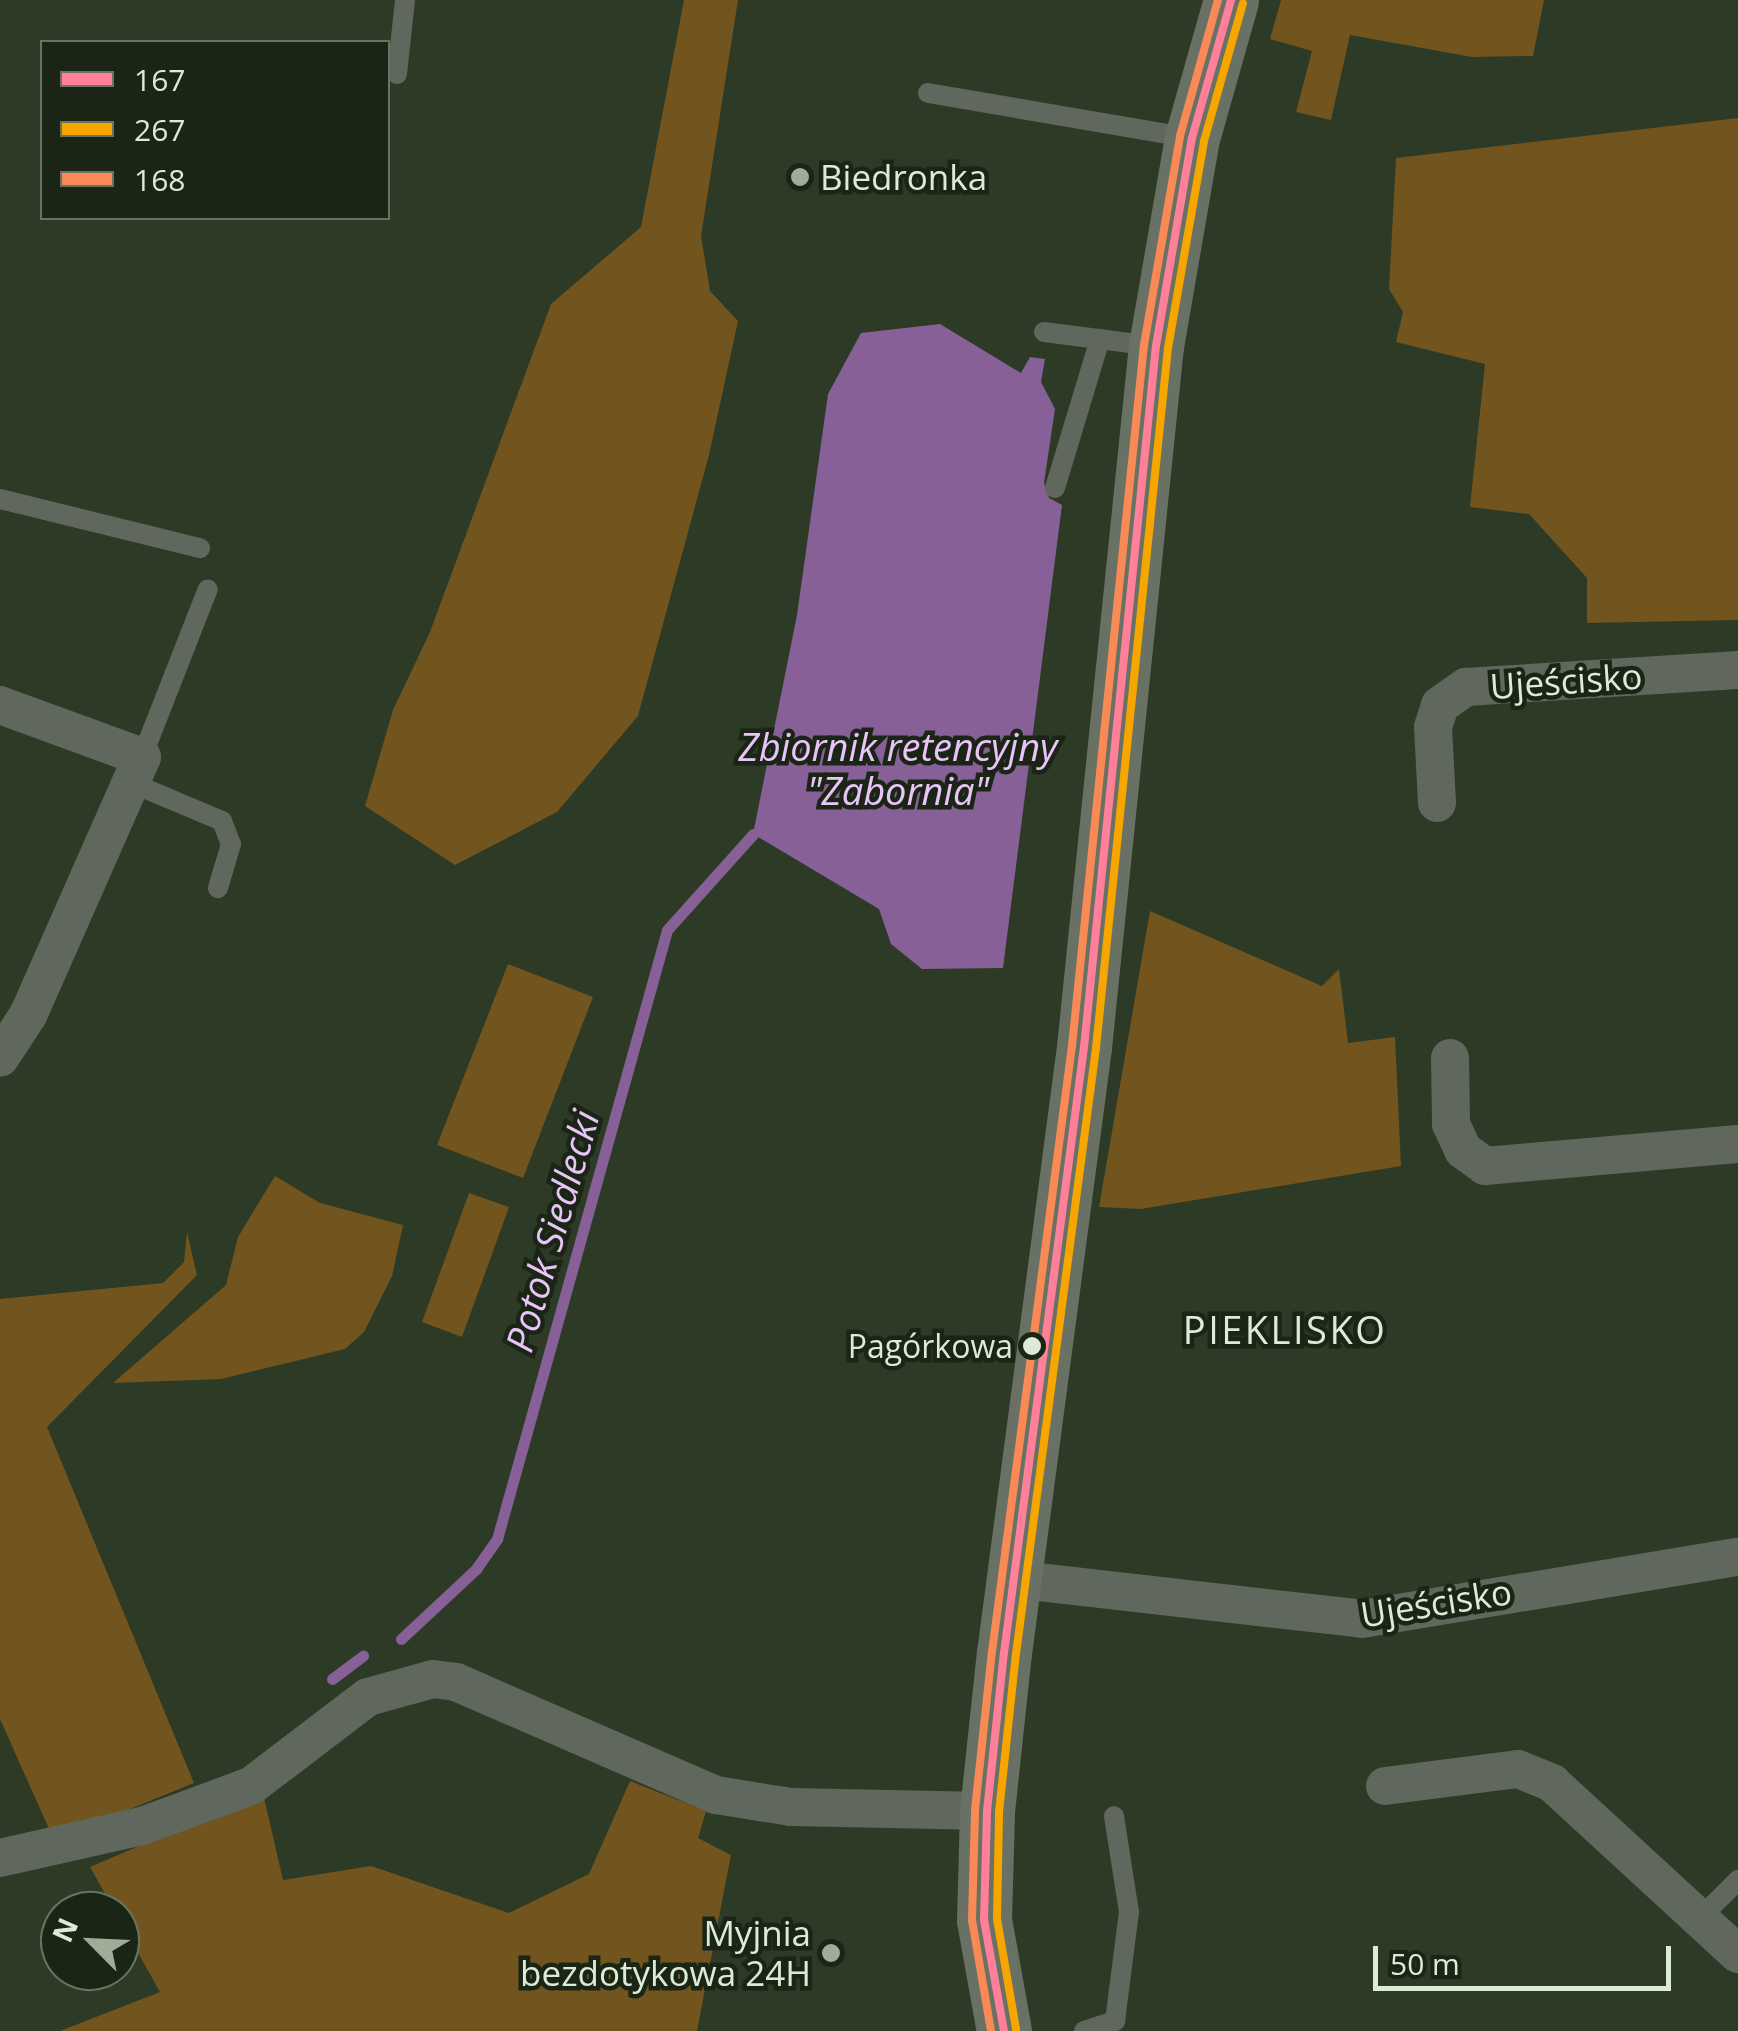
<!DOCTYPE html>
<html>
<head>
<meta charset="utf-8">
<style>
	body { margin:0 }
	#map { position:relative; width:1738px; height:2031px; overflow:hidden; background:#2d3a26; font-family:"Open Sans",sans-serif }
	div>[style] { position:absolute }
	.green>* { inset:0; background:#71541e }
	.water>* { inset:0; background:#866096 }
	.stream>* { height:11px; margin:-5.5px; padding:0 5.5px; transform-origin:5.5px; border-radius:5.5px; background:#866096 }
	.lane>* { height:20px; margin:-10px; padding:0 10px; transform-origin:10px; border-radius:10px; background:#60675c }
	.street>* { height:38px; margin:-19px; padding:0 19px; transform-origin:19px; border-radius:19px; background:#60675c }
	.secondary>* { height:55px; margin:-27.5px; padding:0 27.5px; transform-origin:27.5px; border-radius:27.5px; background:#687164 }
	.bus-1>* { height:8px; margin:-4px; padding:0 4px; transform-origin:4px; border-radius:4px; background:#ff8098 }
	.bus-2>* { height:8px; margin:-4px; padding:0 4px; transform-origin:4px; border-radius:4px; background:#f7a600 }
	.bus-3>* { height:8px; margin:-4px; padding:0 4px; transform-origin:4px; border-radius:4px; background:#f98a56 }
	.dots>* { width:28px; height:28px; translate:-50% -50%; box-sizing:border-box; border:5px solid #1a2515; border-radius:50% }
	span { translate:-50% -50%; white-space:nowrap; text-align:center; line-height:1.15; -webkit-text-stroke:9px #1a2515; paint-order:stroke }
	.bus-label { font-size:32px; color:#dcebd5 }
	.right { translate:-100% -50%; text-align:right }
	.poi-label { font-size:35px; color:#dcebd5 }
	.left { translate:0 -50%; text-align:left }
	.street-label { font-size:35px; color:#dcebd5 }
	.water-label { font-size:38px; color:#e8c4f8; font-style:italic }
	.neighbourhood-label { font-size:38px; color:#dcebd5; letter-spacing:2.5px }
	.legend { position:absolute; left:40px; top:40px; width:350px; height:180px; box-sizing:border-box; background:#1a2515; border:2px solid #687462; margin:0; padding:12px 18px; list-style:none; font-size:30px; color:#dcebd5 }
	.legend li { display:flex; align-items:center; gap:20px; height:50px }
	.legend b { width:50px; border:2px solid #687462 }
	.north { position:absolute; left:40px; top:1891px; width:100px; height:100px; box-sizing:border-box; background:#1a2515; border:2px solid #687462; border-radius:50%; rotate:294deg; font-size:28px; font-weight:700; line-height:40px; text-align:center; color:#dcebd5 }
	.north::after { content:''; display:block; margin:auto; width:35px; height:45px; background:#9fad98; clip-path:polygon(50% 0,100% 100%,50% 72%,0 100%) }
	.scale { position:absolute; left:1373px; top:1946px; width:298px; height:45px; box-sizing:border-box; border:5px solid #dcebd5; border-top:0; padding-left:12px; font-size:30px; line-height:35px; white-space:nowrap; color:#dcebd5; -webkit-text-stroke:8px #1a2515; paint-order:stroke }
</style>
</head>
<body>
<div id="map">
	<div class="green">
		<i style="clip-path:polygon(684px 0,738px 0,701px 236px,710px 291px,738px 321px,709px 455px,638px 716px,557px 812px,455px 865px,365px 806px,393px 710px,430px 632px,551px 304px,641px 227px)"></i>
		<i style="clip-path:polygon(1281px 0,1544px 0,1533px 56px,1472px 57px,1350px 35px,1331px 120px,1296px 112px,1312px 51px,1270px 39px)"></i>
		<i style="clip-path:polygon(1738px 118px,1738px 620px,1587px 623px,1587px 578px,1529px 514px,1470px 507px,1485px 364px,1396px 342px,1403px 312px,1389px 289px,1396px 158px)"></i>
		<i style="clip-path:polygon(1150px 911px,1322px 986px,1339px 969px,1348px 1043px,1395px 1037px,1401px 1166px,1141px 1209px,1099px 1207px)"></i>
		<i style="clip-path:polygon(508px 964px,593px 997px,523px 1178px,437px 1145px)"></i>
		<i style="clip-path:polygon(275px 1176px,320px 1203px,403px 1225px,392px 1276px,364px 1332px,345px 1349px,221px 1379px,113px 1383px,226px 1285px,238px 1237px)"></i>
		<i style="clip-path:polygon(469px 1193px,509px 1207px,462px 1337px,422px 1322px)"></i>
		<i style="clip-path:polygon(187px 1232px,197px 1275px,47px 1427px,194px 1783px,54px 1840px,0 1719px,0 1299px,163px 1283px,184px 1262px)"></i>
		<i style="clip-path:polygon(630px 1781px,706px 1811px,698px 1838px,731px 1855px,697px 2031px,60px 2031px,160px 1992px,90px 1867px,263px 1793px,283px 1880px,371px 1866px,509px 1913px,589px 1874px)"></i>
	</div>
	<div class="water">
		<i style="clip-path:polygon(940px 324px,1021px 373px,1030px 357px,1045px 359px,1041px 382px,1055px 409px,1044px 483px,1049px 498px,1062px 505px,1003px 968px,922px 969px,891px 944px,879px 909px,753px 834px,797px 615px,828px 394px,861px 333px)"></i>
	</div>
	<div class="stream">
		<i style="left:401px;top:1639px;width:103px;rotate:-43deg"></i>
		<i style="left:476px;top:1569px;width:37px;rotate:-55deg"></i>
		<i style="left:497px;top:1539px;width:632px;rotate:-74.4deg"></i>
		<i style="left:667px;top:930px;width:129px;rotate:-48.1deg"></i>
		<i style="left:332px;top:1679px;width:39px;rotate:-37deg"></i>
	</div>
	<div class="lane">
		<i style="left:397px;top:74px;width:74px;rotate:-83.8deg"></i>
		<i style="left:928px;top:93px;width:266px;rotate:9.7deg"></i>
		<i style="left:1044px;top:332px;width:111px;rotate:7.3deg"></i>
		<i style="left:1055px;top:488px;width:156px;rotate:-73.2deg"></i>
		<i style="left:0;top:499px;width:206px;rotate:13.8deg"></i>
		<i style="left:142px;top:757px;width:180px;rotate:-68.6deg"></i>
		<i style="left:132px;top:783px;width:98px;rotate:22.9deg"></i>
		<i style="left:222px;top:821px;width:25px;rotate:69deg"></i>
		<i style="left:231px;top:844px;width:46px;rotate:106.5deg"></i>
		<i style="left:1700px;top:1918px;width:54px;rotate:-45deg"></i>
		<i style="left:1084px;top:2031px;width:33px;rotate:-18deg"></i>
		<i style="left:1115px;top:2021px;width:110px;rotate:-82.7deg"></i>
		<i style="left:1129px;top:1912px;width:97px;rotate:-98.9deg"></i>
	</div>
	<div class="street">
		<i style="left:0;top:705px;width:151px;rotate:20.1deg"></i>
		<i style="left:142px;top:757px;width:282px;rotate:113.8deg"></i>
		<i style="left:28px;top:1015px;width:51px;rotate:123.1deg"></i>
		<i style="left:1437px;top:803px;width:76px;rotate:-93deg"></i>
		<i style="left:1433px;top:727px;width:23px;rotate:-72deg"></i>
		<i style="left:1440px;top:705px;width:32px;rotate:-35deg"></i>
		<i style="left:1466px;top:687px;width:273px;rotate:-3.6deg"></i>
		<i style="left:1450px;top:1058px;width:66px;rotate:89.1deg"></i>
		<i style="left:1451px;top:1124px;width:29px;rotate:65deg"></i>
		<i style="left:1463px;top:1150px;width:27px;rotate:36deg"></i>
		<i style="left:1485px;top:1166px;width:254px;rotate:-5deg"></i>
		<i style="left:1013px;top:1579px;width:351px;rotate:6.5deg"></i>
		<i style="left:1362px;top:1619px;width:381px;rotate:-9.4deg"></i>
		<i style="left:1385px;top:1786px;width:134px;rotate:-7.3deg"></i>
		<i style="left:1518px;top:1769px;width:37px;rotate:22deg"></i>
		<i style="left:1552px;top:1783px;width:253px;rotate:42.6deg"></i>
		<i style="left:0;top:1858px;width:146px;rotate:-12.7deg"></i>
		<i style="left:142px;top:1826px;width:116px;rotate:-20.2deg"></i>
		<i style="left:251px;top:1786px;width:147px;rotate:-37.3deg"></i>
		<i style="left:368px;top:1697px;width:67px;rotate:-15.5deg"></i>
		<i style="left:433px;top:1679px;width:23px;rotate:7deg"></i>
		<i style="left:456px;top:1682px;width:283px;rotate:23.5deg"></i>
		<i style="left:716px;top:1795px;width:76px;rotate:9.1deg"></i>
		<i style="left:791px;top:1807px;width:196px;rotate:1.2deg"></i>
	</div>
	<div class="secondary">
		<i style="left:1004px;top:2031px;width:113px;rotate:-100.2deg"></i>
		<i style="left:984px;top:1920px;width:109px;rotate:-88.4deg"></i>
		<i style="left:987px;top:1811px;width:159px;rotate:-83.9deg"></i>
		<i style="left:1004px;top:1653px;width:611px;rotate:-82.48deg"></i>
		<i style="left:1084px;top:1047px;width:705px;rotate:-84.14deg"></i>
		<i style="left:1156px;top:346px;width:211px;rotate:-80.2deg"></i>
		<i style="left:1192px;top:138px;width:143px;rotate:-74.2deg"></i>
	</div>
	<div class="bus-1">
		<i style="left:1004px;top:2031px;width:113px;rotate:-100.2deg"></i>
		<i style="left:984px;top:1920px;width:109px;rotate:-88.4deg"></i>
		<i style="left:987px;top:1811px;width:159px;rotate:-83.9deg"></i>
		<i style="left:1004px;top:1653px;width:611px;rotate:-82.48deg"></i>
		<i style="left:1084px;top:1047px;width:705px;rotate:-84.14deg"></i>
		<i style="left:1156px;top:346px;width:211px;rotate:-80.2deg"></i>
		<i style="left:1192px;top:138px;width:143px;rotate:-74.2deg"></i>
	</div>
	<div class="bus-2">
		<i style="left:1016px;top:2029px;width:112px;rotate:-99.8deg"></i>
		<i style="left:997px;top:1919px;width:107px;rotate:-88.9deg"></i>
		<i style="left:999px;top:1812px;width:159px;rotate:-83.9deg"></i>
		<i style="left:1016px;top:1654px;width:611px;rotate:-82.48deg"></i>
		<i style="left:1096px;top:1048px;width:704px;rotate:-84.13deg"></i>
		<i style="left:1168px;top:348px;width:210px;rotate:-80.1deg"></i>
		<i style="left:1204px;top:141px;width:143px;rotate:-74.2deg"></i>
	</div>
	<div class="bus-3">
		<i style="left:991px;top:2031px;width:113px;rotate:-99.7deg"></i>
		<i style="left:972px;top:1920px;width:110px;rotate:-88.4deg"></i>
		<i style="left:975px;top:1810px;width:159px;rotate:-83.9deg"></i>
		<i style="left:992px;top:1652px;width:611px;rotate:-82.48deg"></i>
		<i style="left:1072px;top:1046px;width:705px;rotate:-84.14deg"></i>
		<i style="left:1144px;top:345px;width:212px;rotate:-80.2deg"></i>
		<i style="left:1180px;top:136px;width:141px;rotate:-74.4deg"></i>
	</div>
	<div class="dots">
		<i style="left:800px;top:177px;background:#9fad98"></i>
		<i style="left:1032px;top:1346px;background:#dcebd5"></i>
		<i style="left:831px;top:1953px;background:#9fad98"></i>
	</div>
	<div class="bus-label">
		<span class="right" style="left:1013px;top:1346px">Pagórkowa</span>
	</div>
	<div class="poi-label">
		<span class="left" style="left:820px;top:177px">Biedronka</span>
		<span class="right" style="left:811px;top:1953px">Myjnia<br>bezdotykowa 24H</span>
	</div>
	<div class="street-label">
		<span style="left:1566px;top:681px;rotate:-4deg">Ujeścisko</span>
		<span style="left:1436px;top:1603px;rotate:-9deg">Ujeścisko</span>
	</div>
	<div class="water-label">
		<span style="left:898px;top:769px">Zbiornik retencyjny<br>"Zabornia"</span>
		<span style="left:552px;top:1231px;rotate:-74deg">Potok Siedlecki</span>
	</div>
	<div class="neighbourhood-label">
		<span style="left:1285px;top:1330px">PIEKLISKO</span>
	</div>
	<ul class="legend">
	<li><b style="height:12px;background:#ff8098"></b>167</li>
	<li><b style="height:12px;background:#f7a600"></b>267</li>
	<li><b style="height:12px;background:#f98a56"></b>168</li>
	</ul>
	<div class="north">N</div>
	<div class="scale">50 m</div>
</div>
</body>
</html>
